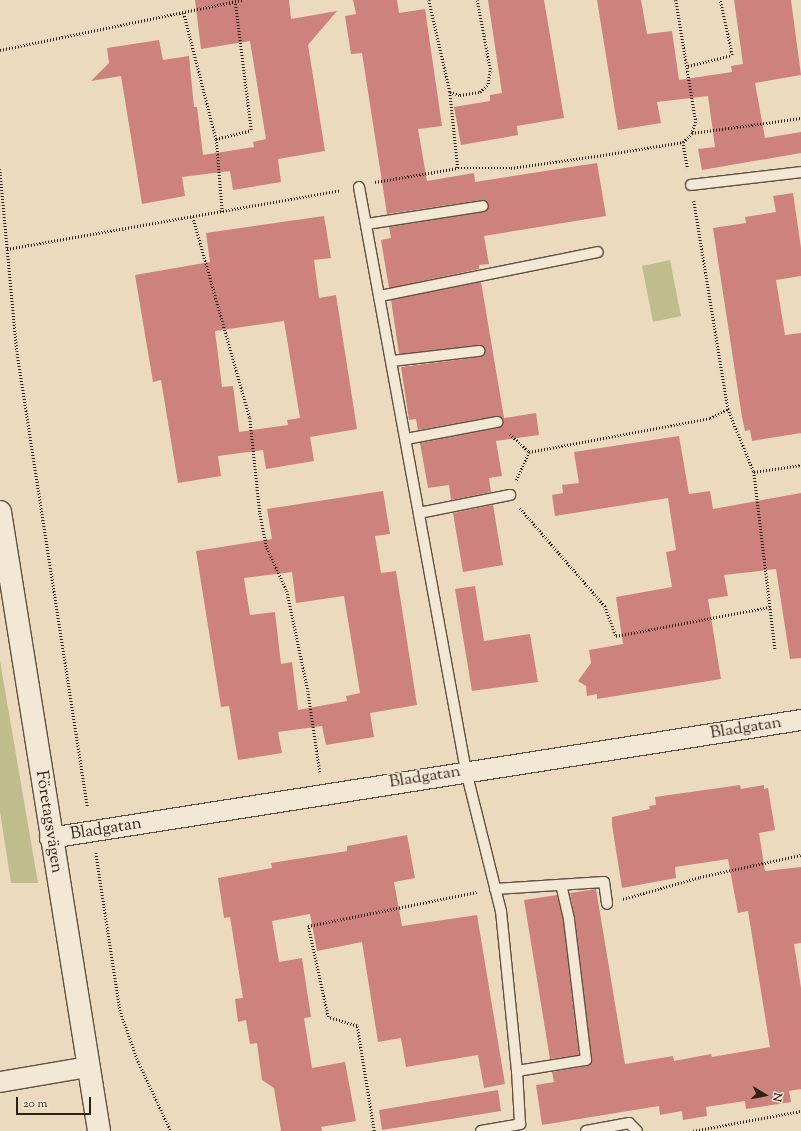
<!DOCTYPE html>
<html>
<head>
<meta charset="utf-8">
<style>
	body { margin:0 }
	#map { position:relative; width:801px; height:1131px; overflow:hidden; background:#ecdabf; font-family:"Sorts Mill Goudy",serif }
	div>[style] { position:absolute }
	.green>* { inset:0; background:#c0bd8c }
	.building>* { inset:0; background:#ce827d }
	.path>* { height:2.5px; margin-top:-1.25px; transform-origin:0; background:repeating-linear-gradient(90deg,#302115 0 1px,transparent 0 3px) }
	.roads { filter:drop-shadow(1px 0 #5f4f40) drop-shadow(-1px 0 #5f4f40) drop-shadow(0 1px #5f4f40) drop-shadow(0 -1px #5f4f40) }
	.service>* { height:10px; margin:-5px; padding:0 5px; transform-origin:5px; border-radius:5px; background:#f3e7d5 }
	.minor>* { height:20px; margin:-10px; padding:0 10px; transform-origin:10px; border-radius:10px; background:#f3e7d5 }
	.tertiary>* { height:22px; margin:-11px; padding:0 11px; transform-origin:11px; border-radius:11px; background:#f3e7d5 }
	span { translate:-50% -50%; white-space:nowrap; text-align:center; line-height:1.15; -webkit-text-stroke:3px #f3e7d5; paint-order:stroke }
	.street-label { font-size:17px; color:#302115 }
	.north { position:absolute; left:745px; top:1075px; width:40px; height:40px; -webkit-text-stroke:3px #f3e7d5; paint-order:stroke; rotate:100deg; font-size:11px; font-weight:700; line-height:16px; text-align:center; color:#302115 }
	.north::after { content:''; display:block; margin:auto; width:14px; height:18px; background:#302115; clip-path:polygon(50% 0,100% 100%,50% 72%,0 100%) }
	.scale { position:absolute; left:16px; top:1097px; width:75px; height:18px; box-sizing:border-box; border:2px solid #302115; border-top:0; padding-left:5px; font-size:12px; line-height:14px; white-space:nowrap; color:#302115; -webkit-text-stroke:3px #f3e7d5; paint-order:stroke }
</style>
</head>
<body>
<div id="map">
	<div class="green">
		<i style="clip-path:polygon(670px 260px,681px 316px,653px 322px,642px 266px)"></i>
		<i style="clip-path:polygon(0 661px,38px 883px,11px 883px,0 812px)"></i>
	</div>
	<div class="building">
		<i style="clip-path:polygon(195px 0,289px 0,291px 19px,337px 11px,308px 45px,325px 151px,278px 159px,281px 182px,233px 190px,230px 171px,182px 177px,185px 196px,142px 204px,121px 76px,91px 81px,109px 63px,107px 48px,159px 40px,163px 60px,189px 56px,194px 107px,197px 107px,203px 155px,254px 147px,253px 142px,266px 139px,250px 41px,201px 49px)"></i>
		<i style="clip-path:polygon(353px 0,397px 0,399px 13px,425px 9px,442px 126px,418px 129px,427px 181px,474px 173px,475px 182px,597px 163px,606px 216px,484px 236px,489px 264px,479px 265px,479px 269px,389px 288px,381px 240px,391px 238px,389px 227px,484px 212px,489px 205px,482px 200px,387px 214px,362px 53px,351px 54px,345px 16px,356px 14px)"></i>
		<i style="clip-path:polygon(488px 0,544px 0,564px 118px,517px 126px,518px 135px,461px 145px,454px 107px,490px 101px,490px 95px,502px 93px)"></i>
		<i style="clip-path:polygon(597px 0,641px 0,647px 34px,672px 31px,679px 80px,732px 72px,731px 66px,743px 64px,734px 0,791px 0,801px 75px,755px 83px,765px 138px,801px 132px,801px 153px,702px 170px,698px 149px,715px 147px,708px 96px,657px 102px,661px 123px,618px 130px)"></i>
		<i style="clip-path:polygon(793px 193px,801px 248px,801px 276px,776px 280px,785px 335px,801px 333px,801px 433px,752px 441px,750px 430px,745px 431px,742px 417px,713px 228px,746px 223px,745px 217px,776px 212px,773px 196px)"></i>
		<i style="clip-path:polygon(evenodd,324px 216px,331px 258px,314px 260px,319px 298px,336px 295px,357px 429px,310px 437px,314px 461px,266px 469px,263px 450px,218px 456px,221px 476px,178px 483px,161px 380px,153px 382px,135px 275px,210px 262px,206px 233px,324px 216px,284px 321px,300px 418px,287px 420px,288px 425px,239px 432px,233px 386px,222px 387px,215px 331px,284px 321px)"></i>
		<i style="clip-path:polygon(481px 282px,504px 418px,536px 413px,539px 435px,496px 441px,502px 476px,489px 478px,491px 492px,451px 500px,449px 485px,428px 488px,420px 443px,498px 428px,503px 420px,496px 416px,418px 430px,416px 419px,409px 420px,401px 367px,480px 357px,485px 350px,478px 345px,399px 354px,391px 300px)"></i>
		<i style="clip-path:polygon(679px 436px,689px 494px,710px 491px,713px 509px,801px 493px,801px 658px,790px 659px,776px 569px,724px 575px,728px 596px,708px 599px,721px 679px,597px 699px,597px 694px,587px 696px,586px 686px,578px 681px,591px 663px,589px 650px,623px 644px,616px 597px,672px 587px,666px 552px,676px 550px,668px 498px,555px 516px,552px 495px,563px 493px,562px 485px,579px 483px,574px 452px)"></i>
		<i style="clip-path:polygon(evenodd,383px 491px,390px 534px,375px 536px,381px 573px,396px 571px,417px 705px,370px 713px,374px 737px,326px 745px,322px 726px,278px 732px,282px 753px,238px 760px,229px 706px,221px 707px,196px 551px,272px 539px,267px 509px,383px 491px,292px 572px,296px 603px,344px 596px,360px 693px,346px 696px,347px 701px,298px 710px,292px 662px,281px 664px,275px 612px,250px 615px,244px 578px,292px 572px)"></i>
		<i style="clip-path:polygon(493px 505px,503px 565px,463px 572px,453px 513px)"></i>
		<i style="clip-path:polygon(475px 586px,484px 641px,530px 634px,538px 682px,472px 691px,455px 589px)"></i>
		<i style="clip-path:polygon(740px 785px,741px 789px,764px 785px,764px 789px,768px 788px,775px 830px,759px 833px,765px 871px,801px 867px,801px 943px,794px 944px,801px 988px,801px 1089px,789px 1091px,791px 1102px,746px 1109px,745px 1101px,706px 1107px,707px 1116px,683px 1120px,682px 1111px,660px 1115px,659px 1106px,542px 1125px,536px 1085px,554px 1082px,552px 1072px,587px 1066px,592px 1060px,575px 918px,570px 893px,596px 889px,625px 1064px,673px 1056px,674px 1061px,711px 1054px,712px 1057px,770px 1047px,748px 911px,738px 913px,728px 859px,675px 867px,676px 878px,622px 888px,612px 825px,612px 817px,650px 809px,649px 806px,656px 805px,655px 797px)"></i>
		<i style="clip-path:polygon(407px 835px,415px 878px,394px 882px,402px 926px,477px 915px,505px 1084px,484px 1088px,478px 1055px,406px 1067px,401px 1038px,378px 1042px,362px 942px,317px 951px,310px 914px,272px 921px,279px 962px,302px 958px,311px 1017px,304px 1018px,312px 1068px,345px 1062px,356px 1121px,321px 1127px,322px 1131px,281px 1131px,274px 1088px,262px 1080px,257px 1043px,250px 1044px,246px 1020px,238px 1022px,235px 999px,243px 998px,230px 917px,224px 918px,218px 878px,272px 868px,271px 863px,347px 851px,347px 846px)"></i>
		<i style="clip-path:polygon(557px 895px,563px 920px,579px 1055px,550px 1059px,524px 900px)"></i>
		<i style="clip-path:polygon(498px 1090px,501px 1111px,382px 1130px,379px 1110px)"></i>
	</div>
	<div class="path">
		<i style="left:429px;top:0;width:94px;rotate:77.1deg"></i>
		<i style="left:450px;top:92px;width:10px;rotate:17deg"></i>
		<i style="left:460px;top:95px;width:20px;rotate:-9deg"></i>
		<i style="left:480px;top:92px;width:11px;rotate:-45deg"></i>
		<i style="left:488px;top:84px;width:15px;rotate:-82deg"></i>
		<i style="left:490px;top:69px;width:70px;rotate:-100.7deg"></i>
		<i style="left:676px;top:0;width:124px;rotate:80.7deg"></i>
		<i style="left:696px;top:122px;width:12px;rotate:110deg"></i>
		<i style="left:184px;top:13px;width:130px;rotate:75.7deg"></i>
		<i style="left:0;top:50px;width:247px;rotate:-11.7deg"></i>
		<i style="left:688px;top:66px;width:45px;rotate:-14deg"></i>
		<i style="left:732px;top:55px;width:56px;rotate:-102.3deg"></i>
		<i style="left:450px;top:92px;width:76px;rotate:84deg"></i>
		<i style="left:683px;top:142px;width:27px;rotate:80deg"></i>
		<i style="left:0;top:169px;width:183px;rotate:84.7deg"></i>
		<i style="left:17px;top:351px;width:462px;rotate:81.2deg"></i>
		<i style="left:375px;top:182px;width:84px;rotate:-9.6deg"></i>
		<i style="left:458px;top:168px;width:53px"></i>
		<i style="left:511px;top:168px;width:93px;rotate:-8deg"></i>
		<i style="left:603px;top:155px;width:81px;rotate:-9.2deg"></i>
		<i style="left:683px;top:142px;width:13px;rotate:-45deg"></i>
		<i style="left:692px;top:133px;width:110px;rotate:-7.8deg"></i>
		<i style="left:694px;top:201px;width:211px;rotate:80.7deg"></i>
		<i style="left:728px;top:409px;width:68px;rotate:67.6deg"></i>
		<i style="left:754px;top:472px;width:48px;rotate:-8.5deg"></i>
		<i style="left:222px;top:212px;width:73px;rotate:-94.7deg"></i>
		<i style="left:216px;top:139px;width:36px;rotate:-14deg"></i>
		<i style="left:251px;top:130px;width:129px;rotate:-97.1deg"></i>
		<i style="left:193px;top:217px;width:209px;rotate:74.2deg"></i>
		<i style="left:250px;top:418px;width:96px;rotate:84deg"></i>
		<i style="left:260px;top:513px;width:36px;rotate:79deg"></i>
		<i style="left:267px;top:548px;width:47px;rotate:65.1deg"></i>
		<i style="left:287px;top:591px;width:102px;rotate:78.1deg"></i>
		<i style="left:308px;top:691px;width:82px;rotate:81.6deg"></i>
		<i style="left:7px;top:249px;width:339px;rotate:-10deg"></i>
		<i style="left:510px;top:434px;width:26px;rotate:43deg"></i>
		<i style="left:529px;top:452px;width:184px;rotate:-10.6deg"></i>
		<i style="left:710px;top:418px;width:20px;rotate:-27deg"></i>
		<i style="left:754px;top:472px;width:178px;rotate:83.2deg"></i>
		<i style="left:516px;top:480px;width:31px;rotate:-65deg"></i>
		<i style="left:520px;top:508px;width:130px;rotate:49.1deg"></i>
		<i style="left:605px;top:606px;width:32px;rotate:70deg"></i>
		<i style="left:616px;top:636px;width:157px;rotate:-10.7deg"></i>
		<i style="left:96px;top:853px;width:159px;rotate:81.3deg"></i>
		<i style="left:120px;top:1010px;width:54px;rotate:70.6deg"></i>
		<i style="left:138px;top:1061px;width:77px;rotate:64.8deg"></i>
		<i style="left:623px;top:899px;width:80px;rotate:-15.9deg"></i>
		<i style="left:700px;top:877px;width:103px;rotate:-12.3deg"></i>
		<i style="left:374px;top:1131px;width:106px;rotate:-99.2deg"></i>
		<i style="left:357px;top:1026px;width:30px;rotate:-163deg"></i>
		<i style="left:328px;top:1017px;width:93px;rotate:-102.4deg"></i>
		<i style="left:308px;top:926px;width:172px;rotate:-11.4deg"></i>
		<i style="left:693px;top:1131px;width:110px;rotate:-10.5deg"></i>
	</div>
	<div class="roads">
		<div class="service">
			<i style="left:691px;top:185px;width:111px;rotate:-6.7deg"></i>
			<i style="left:359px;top:187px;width:594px;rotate:79.62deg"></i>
			<i style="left:466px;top:771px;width:144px;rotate:76deg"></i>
			<i style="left:501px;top:911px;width:161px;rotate:84.3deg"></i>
			<i style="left:517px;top:1071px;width:70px;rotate:-9.1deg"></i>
			<i style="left:586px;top:1060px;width:142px;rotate:-96.9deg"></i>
			<i style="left:569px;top:919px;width:35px;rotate:-103deg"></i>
			<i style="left:367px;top:224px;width:117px;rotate:-8.8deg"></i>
			<i style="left:380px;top:296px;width:222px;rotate:-11.4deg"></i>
			<i style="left:392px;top:361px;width:88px;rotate:-6.6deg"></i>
			<i style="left:406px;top:439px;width:93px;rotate:-10.6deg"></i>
			<i style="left:419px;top:513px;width:93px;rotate:-11.2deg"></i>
			<i style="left:495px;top:889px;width:109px;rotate:-3.7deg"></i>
			<i style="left:604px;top:882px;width:22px;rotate:82deg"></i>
			<i style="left:481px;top:1131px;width:40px;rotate:-10deg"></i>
			<i style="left:520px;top:1124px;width:53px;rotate:-93.2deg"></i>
			<i style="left:586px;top:1131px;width:44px;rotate:-10.5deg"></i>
			<i style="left:629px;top:1123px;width:11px;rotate:45deg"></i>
		</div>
		<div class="minor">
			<i style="left:50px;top:838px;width:760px;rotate:-8.93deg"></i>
			<i style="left:0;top:1082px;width:89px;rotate:-9.7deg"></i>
		</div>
		<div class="tertiary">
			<i style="left:0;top:512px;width:627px;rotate:80.91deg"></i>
		</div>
	</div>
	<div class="street-label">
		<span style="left:746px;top:729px;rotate:-9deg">Bladgatan</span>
		<span style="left:425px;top:778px;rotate:-9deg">Bladgatan</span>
		<span style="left:48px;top:822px;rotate:81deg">Företagsvägen</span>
		<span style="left:106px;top:830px;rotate:-9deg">Bladgatan</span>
	</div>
	<div class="north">N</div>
	<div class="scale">20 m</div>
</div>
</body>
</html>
